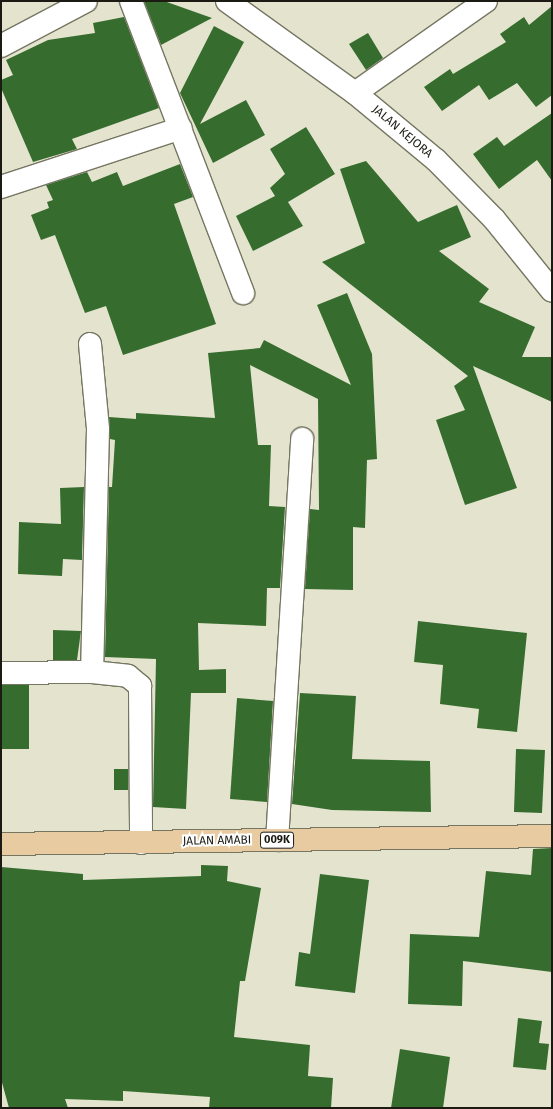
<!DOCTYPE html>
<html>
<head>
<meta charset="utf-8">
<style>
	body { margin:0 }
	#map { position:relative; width:553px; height:1109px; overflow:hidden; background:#e4e4ce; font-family:"Fira Sans",sans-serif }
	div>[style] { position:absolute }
	.building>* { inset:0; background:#366d2f }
	.roads { filter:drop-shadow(1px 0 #757662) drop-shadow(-1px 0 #757662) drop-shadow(0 1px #757662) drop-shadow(0 -1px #757662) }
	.minor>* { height:22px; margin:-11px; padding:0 11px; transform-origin:11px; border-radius:11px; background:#fff }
	.tertiary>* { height:22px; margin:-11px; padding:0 11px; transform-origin:11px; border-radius:11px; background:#fff }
	.primary>* { height:22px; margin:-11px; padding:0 11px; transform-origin:11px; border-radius:11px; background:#e8cba0 }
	span { translate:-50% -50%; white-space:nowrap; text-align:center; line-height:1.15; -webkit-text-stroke:4px #fff; paint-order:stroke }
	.shield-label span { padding:1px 3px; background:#fff; border:1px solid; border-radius:3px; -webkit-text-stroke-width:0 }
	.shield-label { font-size:11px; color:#1b1b13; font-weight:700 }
	.street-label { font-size:12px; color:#1b1b13 }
	.frame { position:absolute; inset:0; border:2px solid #1b1b13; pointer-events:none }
</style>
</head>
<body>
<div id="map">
	<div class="building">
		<i style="clip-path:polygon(144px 1px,164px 1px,212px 18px,161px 45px)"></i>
		<i style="clip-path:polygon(552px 6px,552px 95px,536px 107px,517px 83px,489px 100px,479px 85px,442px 111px,424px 87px,450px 69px,453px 74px,506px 42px,500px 34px,524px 17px,529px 25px)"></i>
		<i style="clip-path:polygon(124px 17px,159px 108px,72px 139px,77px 149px,33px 162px,1px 88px,1px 80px,13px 75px,6px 60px,48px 40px,95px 33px,93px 23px)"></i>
		<i style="clip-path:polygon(214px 26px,244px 42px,200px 124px,246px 100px,265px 135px,213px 163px,180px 93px)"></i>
		<i style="clip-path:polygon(368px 33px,383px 58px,366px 70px,349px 44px)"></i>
		<i style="clip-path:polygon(552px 113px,552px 181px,537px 160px,499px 189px,473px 154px,497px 137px,504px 146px)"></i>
		<i style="clip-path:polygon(306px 127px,335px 174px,288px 202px,303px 226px,253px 251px,236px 216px,275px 196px,270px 188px,285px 174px,270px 149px)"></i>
		<i style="clip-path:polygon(366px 161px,418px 222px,457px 205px,471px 237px,439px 251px,489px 289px,479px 302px,535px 327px,522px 357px,552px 357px,552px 402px,473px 366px,517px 488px,465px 505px,436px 420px,465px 410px,454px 386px,468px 376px,322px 262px,365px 243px,340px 169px)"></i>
		<i style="clip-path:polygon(180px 164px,193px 197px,174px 204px,216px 324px,123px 355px,106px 306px,85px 313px,55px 235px,41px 240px,31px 215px,49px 208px,47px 202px,53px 200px,46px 185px,87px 172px,92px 182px,117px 172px,123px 186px)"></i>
		<i style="clip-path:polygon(347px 293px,372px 354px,377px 459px,367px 460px,365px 528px,353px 527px,353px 590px,305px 589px,310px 509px,319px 510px,318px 399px,250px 365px,258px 445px,271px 445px,269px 506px,285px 507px,280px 588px,267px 588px,266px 626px,198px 623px,199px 670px,226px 669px,226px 693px,191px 693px,186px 809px,153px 807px,156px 659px,105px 657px,109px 487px,112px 487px,115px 440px,110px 439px,109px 417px,136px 419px,136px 413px,215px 418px,208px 353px,260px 348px,264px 340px,351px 385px,317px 305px)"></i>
		<i style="clip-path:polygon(84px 487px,82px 560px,63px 559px,62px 576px,18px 574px,19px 522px,61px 524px,60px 488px)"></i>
		<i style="clip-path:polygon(418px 621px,527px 633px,517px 732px,477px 728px,479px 709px,440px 704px,443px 665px,414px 662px)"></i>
		<i style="clip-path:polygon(53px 630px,81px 631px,77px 660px,53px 660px)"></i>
		<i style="clip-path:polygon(1px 685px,29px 685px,29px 749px,1px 749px)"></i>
		<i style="clip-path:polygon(300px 693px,356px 696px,352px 759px,430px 761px,431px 812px,332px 810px,292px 804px)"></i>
		<i style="clip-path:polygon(237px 698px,273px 701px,267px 802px,230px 799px)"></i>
		<i style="clip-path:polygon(516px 749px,545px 750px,542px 813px,514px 812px)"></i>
		<i style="clip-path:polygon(114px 769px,128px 769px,128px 790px,114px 790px)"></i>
		<i style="clip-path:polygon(552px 848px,552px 972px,463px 961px,462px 1006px,408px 1004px,410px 934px,479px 937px,486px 871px,531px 875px,533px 849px)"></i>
		<i style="clip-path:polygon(201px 865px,228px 866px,227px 881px,261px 888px,245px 981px,240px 981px,234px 1037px,310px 1045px,308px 1076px,333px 1078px,331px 1108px,209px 1108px,210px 1097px,123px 1091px,123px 1101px,65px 1099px,68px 1108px,9px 1108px,1px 1079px,1px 867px,83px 874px,83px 880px,201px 876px)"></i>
		<i style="clip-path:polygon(320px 874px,369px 880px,355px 993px,295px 986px,299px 952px,310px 954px)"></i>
		<i style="clip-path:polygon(518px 1018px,542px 1021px,539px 1043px,549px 1044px,546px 1070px,513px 1067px)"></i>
		<i style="clip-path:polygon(400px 1049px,450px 1057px,443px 1108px,391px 1108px)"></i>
	</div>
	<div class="roads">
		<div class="minor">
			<i style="left:131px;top:1px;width:313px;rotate:69deg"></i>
			<i style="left:1px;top:46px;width:96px;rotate:-27.9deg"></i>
			<i style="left:355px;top:93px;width:160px;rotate:-35.1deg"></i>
			<i style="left:1px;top:187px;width:189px;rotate:-18.1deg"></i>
			<i style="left:90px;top:344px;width:85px;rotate:84.6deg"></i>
			<i style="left:98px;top:429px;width:243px;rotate:91.4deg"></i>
			<i style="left:92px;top:672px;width:36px;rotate:6deg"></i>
			<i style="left:128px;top:676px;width:16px;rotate:40deg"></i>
			<i style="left:140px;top:686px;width:157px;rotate:89.6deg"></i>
			<i style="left:1px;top:673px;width:91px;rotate:-0.6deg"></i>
			<i style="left:277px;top:840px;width:402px;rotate:-86.4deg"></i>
		</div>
		<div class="tertiary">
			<i style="left:227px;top:1px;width:158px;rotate:35.7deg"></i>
			<i style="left:355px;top:93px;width:105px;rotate:39.6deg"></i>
			<i style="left:436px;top:160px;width:83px;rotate:45.5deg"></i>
			<i style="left:494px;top:219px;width:92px;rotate:51.1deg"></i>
		</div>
		<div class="primary">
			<i style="left:1px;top:844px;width:551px;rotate:-0.83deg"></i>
		</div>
	</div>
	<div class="shield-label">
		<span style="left:277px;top:840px">009K</span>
	</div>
	<div class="street-label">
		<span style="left:402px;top:132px;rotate:40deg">JALAN KEJORA</span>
		<span style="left:217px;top:841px;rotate:-1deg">JALAN AMABI</span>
	</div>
	<div class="frame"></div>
</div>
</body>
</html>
